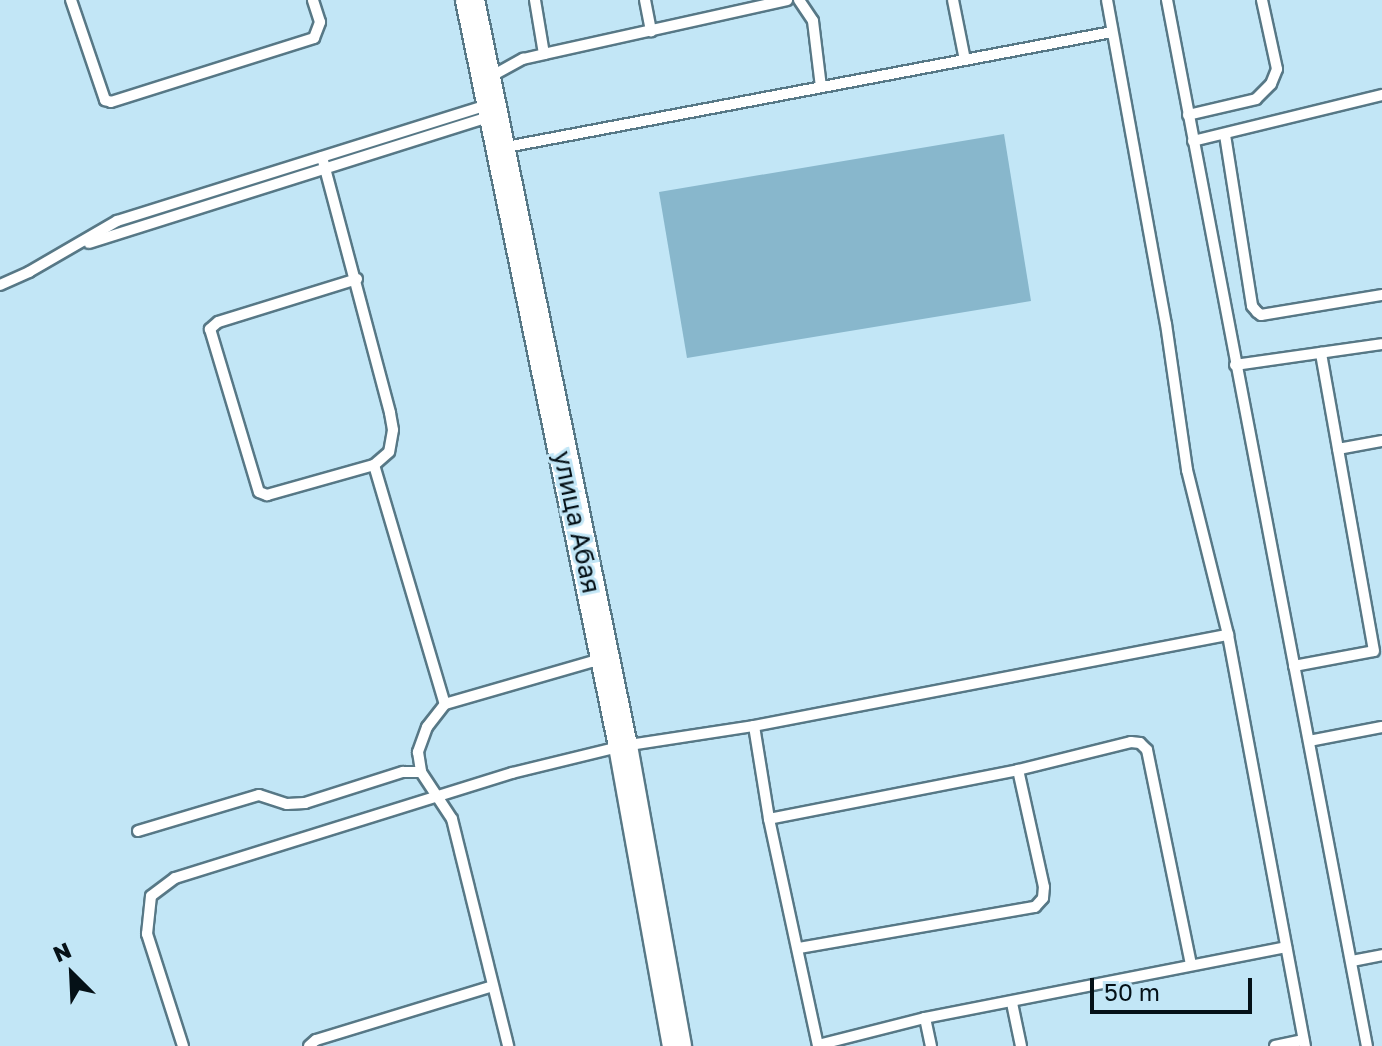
<!DOCTYPE html>
<html>
<head>
<meta charset="utf-8">
<style>
	body { margin:0 }
	#map { position:relative; width:1382px; height:1046px; overflow:hidden; background:#c2e6f6; font-family:"Golos Text",sans-serif }
	div>[style] { position:absolute }
	.green>* { inset:0; background:#88b7cc }
	.roads { filter:drop-shadow(2px 0 #577886) drop-shadow(-2px 0 #577886) drop-shadow(0 2px #577886) drop-shadow(0 -2px #577886) }
	.lane>* { height:10px; margin:-5px; padding:0 5px; transform-origin:5px; border-radius:5px; background:#fff }
	.secondary>* { height:28px; margin:-14px; padding:0 14px; transform-origin:14px; border-radius:14px; background:#fff }
	span { translate:-50% -50%; white-space:nowrap; text-align:center; line-height:1.15; -webkit-text-stroke:6px #c2e6f6; paint-order:stroke }
	.street-label { font-size:26px; color:#051117 }
	.north { position:absolute; left:32px; top:934px; width:80px; height:80px; -webkit-text-stroke:6px #c2e6f6; paint-order:stroke; rotate:336deg; font-size:22px; font-weight:700; line-height:32px; text-align:center; color:#051117 }
	.north::after { content:''; display:block; margin:auto; width:28px; height:36px; background:#051117; clip-path:polygon(50% 0,100% 100%,50% 72%,0 100%) }
	.scale { position:absolute; left:1090px; top:978px; width:162px; height:36px; box-sizing:border-box; border:4px solid #051117; border-top:0; padding-left:10px; font-size:24px; line-height:28px; white-space:nowrap; color:#051117; -webkit-text-stroke:6px #c2e6f6; paint-order:stroke }
</style>
</head>
<body>
<div id="map">
	<div class="green">
		<i style="clip-path:polygon(1004px 134px,1031px 301px,687px 358px,659px 192px)"></i>
	</div>
	<div class="roads">
		<div class="lane">
			<i style="left:71px;top:0;width:106px;rotate:71.2deg"></i>
			<i style="left:105px;top:100px;width:6px;rotate:18deg"></i>
			<i style="left:111px;top:102px;width:213px;rotate:-17.5deg"></i>
			<i style="left:314px;top:38px;width:17px;rotate:-69deg"></i>
			<i style="left:320px;top:22px;width:23px;rotate:-108deg"></i>
			<i style="left:645px;top:0;width:32px;rotate:79deg"></i>
			<i style="left:799px;top:0;width:25px;rotate:56deg"></i>
			<i style="left:813px;top:21px;width:66px;rotate:83.1deg"></i>
			<i style="left:953px;top:0;width:61px;rotate:78.7deg"></i>
			<i style="left:1107px;top:0;width:329px;rotate:79.7deg"></i>
			<i style="left:1166px;top:324px;width:148px;rotate:81.8deg"></i>
			<i style="left:1187px;top:470px;width:170px;rotate:76deg"></i>
			<i style="left:1228px;top:635px;width:418px;rotate:79.4deg"></i>
			<i style="left:1167px;top:0;width:1065px;rotate:79.18deg"></i>
			<i style="left:544px;top:54px;width:249px;rotate:-12.5deg"></i>
			<i style="left:490px;top:77px;width:38px;rotate:-29deg"></i>
			<i style="left:523px;top:59px;width:22px;rotate:-13deg"></i>
			<i style="left:544px;top:54px;width:55px;rotate:-99.5deg"></i>
			<i style="left:1188px;top:115px;width:70px;rotate:-13.2deg"></i>
			<i style="left:1256px;top:99px;width:21px;rotate:-45deg"></i>
			<i style="left:1271px;top:84px;width:16px;rotate:-68deg"></i>
			<i style="left:1277px;top:69px;width:71px;rotate:-102.3deg"></i>
			<i style="left:1225px;top:135px;width:173px;rotate:81deg"></i>
			<i style="left:1252px;top:306px;width:8px;rotate:50deg"></i>
			<i style="left:1257px;top:312px;width:5px;rotate:37deg"></i>
			<i style="left:1261px;top:315px;width:123px;rotate:-9.4deg"></i>
			<i style="left:1193px;top:141px;width:195px;rotate:-13.7deg"></i>
			<i style="left:501px;top:148px;width:622px;rotate:-10.75deg"></i>
			<i style="left:322px;top:157px;width:265px;rotate:75.1deg"></i>
			<i style="left:390px;top:413px;width:17px;rotate:80deg"></i>
			<i style="left:393px;top:430px;width:22px;rotate:100deg"></i>
			<i style="left:389px;top:452px;width:20px;rotate:139deg"></i>
			<i style="left:374px;top:465px;width:249px;rotate:73.5deg"></i>
			<i style="left:445px;top:704px;width:29px;rotate:128deg"></i>
			<i style="left:427px;top:727px;width:27px;rotate:110deg"></i>
			<i style="left:418px;top:752px;width:20px;rotate:81deg"></i>
			<i style="left:89px;top:243px;width:423px;rotate:-17.5deg"></i>
			<i style="left:357px;top:279px;width:145px;rotate:162.8deg"></i>
			<i style="left:218px;top:322px;width:11px;rotate:139deg"></i>
			<i style="left:210px;top:329px;width:170px;rotate:73.3deg"></i>
			<i style="left:259px;top:492px;width:9px;rotate:21deg"></i>
			<i style="left:267px;top:495px;width:111px;rotate:-15.7deg"></i>
			<i style="left:0;top:285px;width:32px;rotate:-24deg"></i>
			<i style="left:29px;top:272px;width:102px;rotate:-30.1deg"></i>
			<i style="left:117px;top:221px;width:389px;rotate:-17.4deg"></i>
			<i style="left:1235px;top:365px;width:148px;rotate:-8.1deg"></i>
			<i style="left:1338px;top:449px;width:45px;rotate:-10.3deg"></i>
			<i style="left:1294px;top:666px;width:81px;rotate:-10.6deg"></i>
			<i style="left:1374px;top:651px;width:303px;rotate:-100.1deg"></i>
			<i style="left:445px;top:704px;width:166px;rotate:-16.1deg"></i>
			<i style="left:754px;top:726px;width:94px;rotate:80.8deg"></i>
			<i style="left:769px;top:819px;width:232px;rotate:77.8deg"></i>
			<i style="left:1309px;top:741px;width:74px;rotate:-10.9deg"></i>
			<i style="left:769px;top:819px;width:254px;rotate:-11.1deg"></i>
			<i style="left:1018px;top:770px;width:116px;rotate:-13.9deg"></i>
			<i style="left:1131px;top:742px;width:9px;rotate:6deg"></i>
			<i style="left:1140px;top:743px;width:10px;rotate:45deg"></i>
			<i style="left:1147px;top:750px;width:219px;rotate:78.4deg"></i>
			<i style="left:138px;top:831px;width:126px;rotate:-16.6deg"></i>
			<i style="left:259px;top:795px;width:29px;rotate:18deg"></i>
			<i style="left:287px;top:804px;width:18px;rotate:-3deg"></i>
			<i style="left:305px;top:803px;width:103px;rotate:-17.6deg"></i>
			<i style="left:403px;top:772px;width:18px"></i>
			<i style="left:421px;top:772px;width:56px;rotate:56.6deg"></i>
			<i style="left:452px;top:819px;width:234px;rotate:76.1deg"></i>
			<i style="left:799px;top:948px;width:240px;rotate:-9.9deg"></i>
			<i style="left:1035px;top:907px;width:12px;rotate:-48deg"></i>
			<i style="left:1043px;top:898px;width:11px;rotate:-85deg"></i>
			<i style="left:1044px;top:887px;width:120px;rotate:-102.5deg"></i>
			<i style="left:1352px;top:961px;width:31px;rotate:-11deg"></i>
			<i style="left:1012px;top:1003px;width:44px;rotate:78.2deg"></i>
			<i style="left:925px;top:1018px;width:29px;rotate:78deg"></i>
			<i style="left:818px;top:1045px;width:110px;rotate:-14.2deg"></i>
			<i style="left:925px;top:1018px;width:368px;rotate:-11.1deg"></i>
			<i style="left:183px;top:1046px;width:118px;rotate:-107.8deg"></i>
			<i style="left:147px;top:934px;width:38px;rotate:-84deg"></i>
			<i style="left:151px;top:896px;width:30px;rotate:-37deg"></i>
			<i style="left:175px;top:878px;width:353px;rotate:-17.3deg"></i>
			<i style="left:512px;top:773px;width:114px;rotate:-13.7deg"></i>
			<i style="left:623px;top:746px;width:133px;rotate:-8.7deg"></i>
			<i style="left:754px;top:726px;width:483px;rotate:-10.9deg"></i>
			<i style="left:309px;top:1046px;width:9px;rotate:-41deg"></i>
			<i style="left:316px;top:1040px;width:185px;rotate:-17deg"></i>
			<i style="left:1275px;top:1046px;width:29px;rotate:-12deg"></i>
		</div>
		<div class="secondary">
			<i style="left:470px;top:0;width:762px;rotate:78.41deg"></i>
			<i style="left:623px;top:746px;width:305px;rotate:79.8deg"></i>
		</div>
	</div>
	<div class="street-label">
		<span style="left:577px;top:522px;rotate:78deg">улица Абая</span>
	</div>
	<div class="north">N</div>
	<div class="scale">50 m</div>
</div>
</body>
</html>
